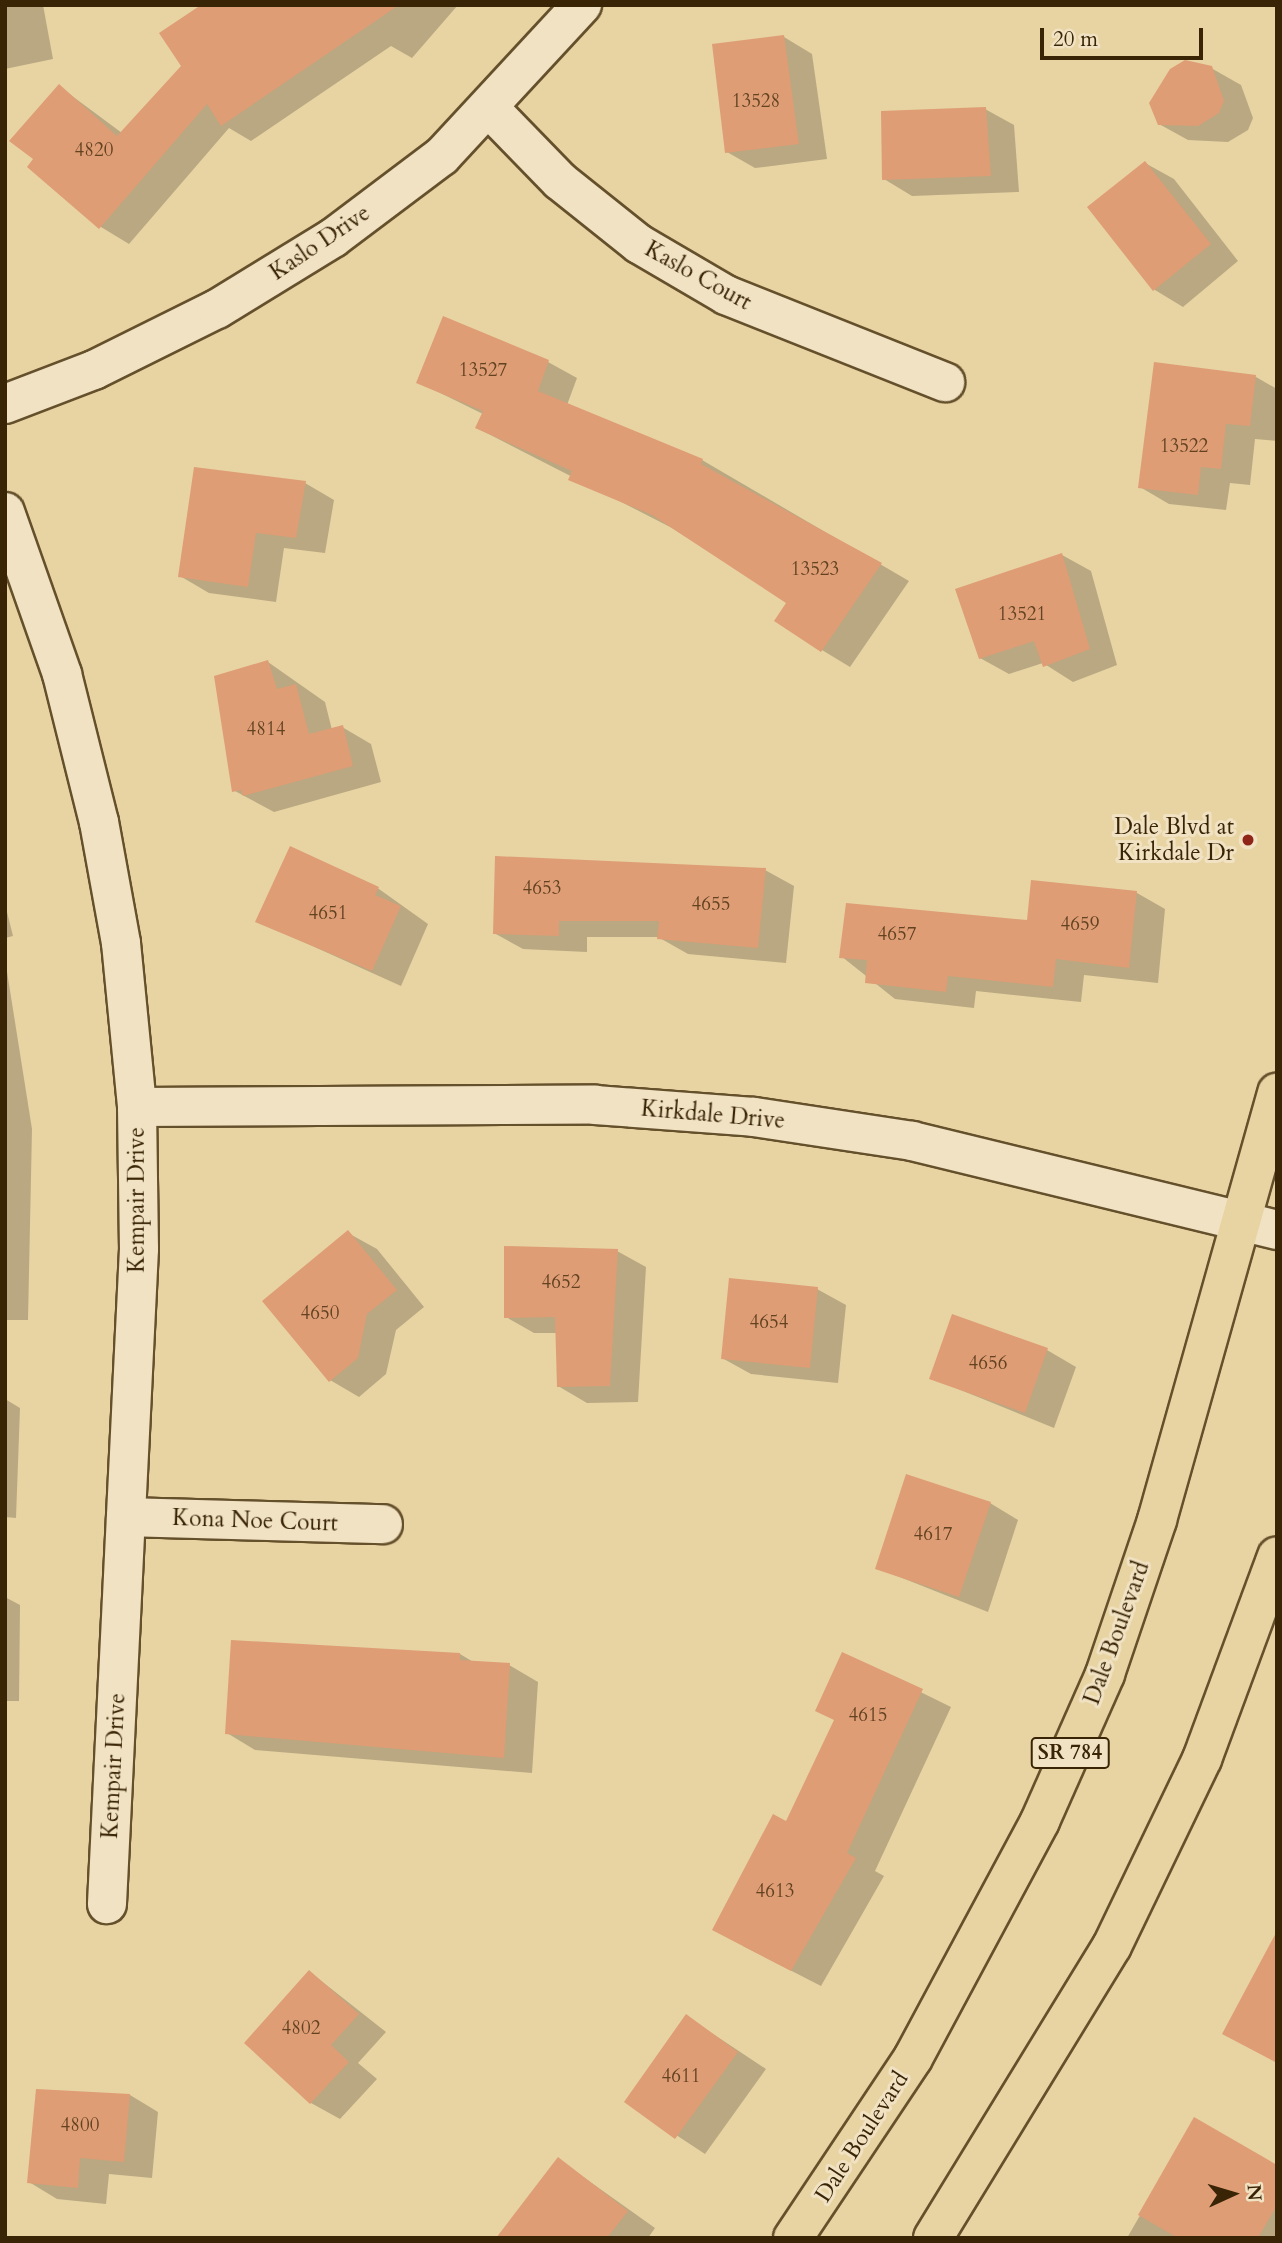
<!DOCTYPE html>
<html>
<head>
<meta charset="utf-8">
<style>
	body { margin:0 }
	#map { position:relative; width:1282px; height:2243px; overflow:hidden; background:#e8d3a2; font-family:Cardo,serif }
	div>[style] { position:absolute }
	.shadow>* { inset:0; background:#0003 }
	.building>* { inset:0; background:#de9d75 }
	.roads { filter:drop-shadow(2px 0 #65502c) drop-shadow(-2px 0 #65502c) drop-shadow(0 2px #65502c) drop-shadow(0 -2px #65502c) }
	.minor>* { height:38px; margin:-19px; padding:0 19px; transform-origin:19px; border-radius:19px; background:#f0e2c3 }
	.primary>* { height:38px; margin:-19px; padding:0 19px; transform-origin:19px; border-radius:19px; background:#e8d3a2 }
	.dots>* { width:19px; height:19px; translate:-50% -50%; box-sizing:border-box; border:4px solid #f0e2c3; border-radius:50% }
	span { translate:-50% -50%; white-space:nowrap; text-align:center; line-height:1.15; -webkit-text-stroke:6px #f0e2c3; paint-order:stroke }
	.number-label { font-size:19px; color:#624221 }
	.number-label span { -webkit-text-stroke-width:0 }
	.shield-label span { padding:2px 5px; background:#f0e2c3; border:2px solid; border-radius:5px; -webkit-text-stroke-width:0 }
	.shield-label { font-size:21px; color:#392405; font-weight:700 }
	.street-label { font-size:23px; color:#392405 }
	.poi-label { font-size:23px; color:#392405 }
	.right { translate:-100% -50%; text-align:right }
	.frame { position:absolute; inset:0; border:7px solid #392405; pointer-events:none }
	.north { position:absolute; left:1198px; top:2159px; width:70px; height:70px; -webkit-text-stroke:5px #f0e2c3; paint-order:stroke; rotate:86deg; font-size:19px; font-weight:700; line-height:28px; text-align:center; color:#392405 }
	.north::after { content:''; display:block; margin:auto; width:24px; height:32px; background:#392405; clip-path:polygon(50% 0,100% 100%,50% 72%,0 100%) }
	.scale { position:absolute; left:1040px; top:28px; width:163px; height:32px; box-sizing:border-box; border:4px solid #392405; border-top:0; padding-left:9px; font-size:21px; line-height:24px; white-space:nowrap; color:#392405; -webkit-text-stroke:5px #f0e2c3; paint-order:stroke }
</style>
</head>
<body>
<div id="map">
	<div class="shadow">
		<i style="clip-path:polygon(5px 5px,43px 5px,53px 59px,5px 69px)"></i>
		<i style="clip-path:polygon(322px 5px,458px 5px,412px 58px,391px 46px,251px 141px,229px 128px,129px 244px,101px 227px,35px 159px,60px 87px,122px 133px)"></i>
		<i style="clip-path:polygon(784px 37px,812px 54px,827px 159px,755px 168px,727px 152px)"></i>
		<i style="clip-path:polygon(1211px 68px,1241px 85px,1253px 118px,1248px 130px,1228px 142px,1188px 140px,1159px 124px)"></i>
		<i style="clip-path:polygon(985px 109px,1014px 125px,1019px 192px,912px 196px,884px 179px)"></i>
		<i style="clip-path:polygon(1145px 163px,1174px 179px,1238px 261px,1183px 307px,1155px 290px,1089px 207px)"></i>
		<i style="clip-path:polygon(548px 362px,577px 378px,567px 405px,702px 460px,909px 581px,850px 667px,822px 650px,788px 602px,672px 528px,477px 428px,483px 414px,418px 382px)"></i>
		<i style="clip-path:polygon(1155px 364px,1256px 377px,1277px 389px,1277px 441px,1255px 439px,1250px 485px,1230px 483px,1226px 510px,1169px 504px,1140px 487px)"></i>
		<i style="clip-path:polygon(305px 483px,334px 500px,325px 553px,284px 548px,276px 602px,209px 593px,180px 576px)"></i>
		<i style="clip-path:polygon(1062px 555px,1091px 571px,1117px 665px,1073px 682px,1043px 663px,1009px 674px,980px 658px)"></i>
		<i style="clip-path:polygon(268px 662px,325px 702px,332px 730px,342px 727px,371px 744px,381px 782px,274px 812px,233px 790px)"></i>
		<i style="clip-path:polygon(290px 849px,379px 889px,428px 924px,401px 986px,257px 921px)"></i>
		<i style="clip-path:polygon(765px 870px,794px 886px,786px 963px,688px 954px,658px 937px,587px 937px,587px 952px,523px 949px,494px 933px)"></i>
		<i style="clip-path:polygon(1033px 882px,1137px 893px,1165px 909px,1158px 983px,1084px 975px,1081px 1002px,976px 991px,974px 1008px,895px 999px,841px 956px,1029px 922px)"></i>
		<i style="clip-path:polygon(5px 904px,13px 936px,5px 938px)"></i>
		<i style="clip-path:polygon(5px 959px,32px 1129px,28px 1320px,5px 1320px)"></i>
		<i style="clip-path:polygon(348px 1233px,377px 1249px,424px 1307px,396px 1330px,386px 1374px,359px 1397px,330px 1380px)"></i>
		<i style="clip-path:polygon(617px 1251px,646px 1267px,638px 1402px,587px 1403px,558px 1386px,557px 1333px,534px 1333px,506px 1317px)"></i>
		<i style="clip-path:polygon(817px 1289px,846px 1305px,838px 1383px,751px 1374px,722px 1358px)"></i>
		<i style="clip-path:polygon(1047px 1350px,1076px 1367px,1054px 1428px,931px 1378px)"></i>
		<i style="clip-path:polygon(5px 1399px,20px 1408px,16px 1518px,5px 1517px)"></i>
		<i style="clip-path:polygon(990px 1503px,1018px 1520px,988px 1612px,877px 1568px)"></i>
		<i style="clip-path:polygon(5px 1597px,20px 1605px,19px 1701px,5px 1701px)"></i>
		<i style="clip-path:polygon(460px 1654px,475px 1663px,509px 1665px,538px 1682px,532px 1773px,255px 1750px,227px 1733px)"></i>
		<i style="clip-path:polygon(843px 1654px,951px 1707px,875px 1871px,884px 1876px,821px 1986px,743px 1946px,787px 1823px,835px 1721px)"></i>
		<i style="clip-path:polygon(310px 1972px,386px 2032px,358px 2063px,377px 2079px,340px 2119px,311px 2103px,246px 2043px)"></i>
		<i style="clip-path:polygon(686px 2016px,766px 2069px,705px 2154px,626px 2102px)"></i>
		<i style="clip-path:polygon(130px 2095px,158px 2112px,152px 2178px,109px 2174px,106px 2204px,57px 2199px,29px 2182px)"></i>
		<i style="clip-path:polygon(1195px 2120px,1277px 2167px,1277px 2238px,1127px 2238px)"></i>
		<i style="clip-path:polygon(558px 2159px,655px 2228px,648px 2238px,509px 2238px)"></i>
	</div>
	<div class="building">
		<i style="clip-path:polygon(201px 5px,399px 5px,221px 126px,207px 104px,99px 229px,27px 167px,33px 159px,9px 141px,59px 84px,117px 136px,181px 66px,159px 33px)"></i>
		<i style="clip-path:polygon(784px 35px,799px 144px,725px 153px,712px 44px)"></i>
		<i style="clip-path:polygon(1185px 60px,1212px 66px,1224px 101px,1219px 113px,1198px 126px,1158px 125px,1149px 103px,1170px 69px)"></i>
		<i style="clip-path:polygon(986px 107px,991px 176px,882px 180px,881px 111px)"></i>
		<i style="clip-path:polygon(1145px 161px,1211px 244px,1153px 291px,1087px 207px)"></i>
		<i style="clip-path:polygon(443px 316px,549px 360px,538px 391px,703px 459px,701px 464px,882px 563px,821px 652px,774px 621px,786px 603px,652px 515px,568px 480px,572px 471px,475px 428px,483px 411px,416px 383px)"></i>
		<i style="clip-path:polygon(1154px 362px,1256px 375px,1250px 426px,1226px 424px,1221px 469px,1201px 467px,1198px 495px,1138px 488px)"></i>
		<i style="clip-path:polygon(194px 467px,306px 481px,296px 538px,256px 533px,248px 587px,178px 577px)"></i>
		<i style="clip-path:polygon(1062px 553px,1090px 649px,1043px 667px,1034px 641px,979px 659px,955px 589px)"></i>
		<i style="clip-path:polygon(268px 660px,277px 689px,296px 684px,309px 734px,343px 725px,353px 766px,243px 796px,241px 790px,232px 792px,214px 676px)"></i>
		<i style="clip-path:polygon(290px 846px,379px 887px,375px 895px,401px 906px,372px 971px,255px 922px)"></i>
		<i style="clip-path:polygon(495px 856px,766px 868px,758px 948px,657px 939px,659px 921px,559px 921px,559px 936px,493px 934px)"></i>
		<i style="clip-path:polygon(1031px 880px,1137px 891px,1129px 968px,1056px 959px,1053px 987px,948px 976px,946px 992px,865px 983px,867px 960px,839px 958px,846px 903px,1027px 920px)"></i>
		<i style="clip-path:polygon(348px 1230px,397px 1290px,367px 1314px,358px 1358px,329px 1382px,262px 1301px)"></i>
		<i style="clip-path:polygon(504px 1246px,618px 1249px,610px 1386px,557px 1387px,555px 1317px,504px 1318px)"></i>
		<i style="clip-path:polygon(729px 1278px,818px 1287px,810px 1368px,721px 1359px)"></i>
		<i style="clip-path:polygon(952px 1314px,1048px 1348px,1025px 1413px,929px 1379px)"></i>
		<i style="clip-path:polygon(906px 1474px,991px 1502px,959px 1597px,875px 1569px)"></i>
		<i style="clip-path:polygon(231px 1640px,460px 1653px,460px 1660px,510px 1663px,504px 1758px,225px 1734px)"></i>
		<i style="clip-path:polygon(842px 1652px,923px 1689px,847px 1853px,856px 1858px,791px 1971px,712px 1930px,773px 1814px,786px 1821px,834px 1720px,815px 1711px)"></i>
		<i style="clip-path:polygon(1277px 1931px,1277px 2063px,1222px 2034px)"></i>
		<i style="clip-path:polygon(309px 1970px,359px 2014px,331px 2045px,349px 2062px,310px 2104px,244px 2043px)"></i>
		<i style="clip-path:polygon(686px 2014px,738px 2052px,675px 2139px,624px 2102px)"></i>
		<i style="clip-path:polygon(36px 2089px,130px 2094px,124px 2162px,80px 2158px,78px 2188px,27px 2183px)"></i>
		<i style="clip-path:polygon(1194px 2117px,1277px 2165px,1277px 2205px,1258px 2238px,1178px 2238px,1138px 2215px)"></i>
		<i style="clip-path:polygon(558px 2157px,628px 2211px,607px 2238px,496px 2238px)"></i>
	</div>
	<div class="roads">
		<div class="minor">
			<i style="left:490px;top:109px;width:100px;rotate:45.8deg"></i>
			<i style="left:560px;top:181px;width:101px;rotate:38.6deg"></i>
			<i style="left:639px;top:244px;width:101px;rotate:30.4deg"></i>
			<i style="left:726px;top:295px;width:236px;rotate:21.7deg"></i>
			<i style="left:5px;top:404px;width:95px;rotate:-20.9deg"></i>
			<i style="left:94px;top:370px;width:137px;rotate:-26.4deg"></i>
			<i style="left:217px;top:309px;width:136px;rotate:-31.5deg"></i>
			<i style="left:333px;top:238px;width:136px;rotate:-37deg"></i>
			<i style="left:442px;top:156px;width:206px;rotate:-47.2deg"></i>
			<i style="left:5px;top:512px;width:172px;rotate:70.6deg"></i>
			<i style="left:62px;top:674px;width:153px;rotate:76deg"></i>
			<i style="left:99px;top:822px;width:123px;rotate:79.7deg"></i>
			<i style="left:121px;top:943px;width:165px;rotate:84.4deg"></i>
			<i style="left:137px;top:1107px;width:142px;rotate:89.2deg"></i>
			<i style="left:139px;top:1249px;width:656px;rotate:92.8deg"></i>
			<i style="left:137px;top:1107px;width:458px;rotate:-0.3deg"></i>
			<i style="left:595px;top:1105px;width:159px;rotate:4.3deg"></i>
			<i style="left:754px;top:1117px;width:160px;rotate:8.6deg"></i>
			<i style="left:912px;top:1141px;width:376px;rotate:13.7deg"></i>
			<i style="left:126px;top:1517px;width:257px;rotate:1.6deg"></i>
		</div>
		<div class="primary">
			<i style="left:793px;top:2238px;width:216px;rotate:-56.3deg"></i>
			<i style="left:913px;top:2058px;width:269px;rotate:-61.8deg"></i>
			<i style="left:1040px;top:1821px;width:161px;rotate:-66.1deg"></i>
			<i style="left:1105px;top:1674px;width:163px;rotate:-71.3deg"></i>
			<i style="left:1157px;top:1520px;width:444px;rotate:-74.3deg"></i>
			<i style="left:933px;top:2238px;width:342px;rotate:-58.5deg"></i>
			<i style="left:1112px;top:1946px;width:208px;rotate:-64.3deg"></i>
			<i style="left:1202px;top:1759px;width:216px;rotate:-69.7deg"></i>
		</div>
	</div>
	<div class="dots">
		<i style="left:1248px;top:840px;background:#8f2418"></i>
	</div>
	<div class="number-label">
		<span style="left:756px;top:102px">13528</span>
		<span style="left:94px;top:151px">4820</span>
		<span style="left:483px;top:371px">13527</span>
		<span style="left:1184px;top:447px">13522</span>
		<span style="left:815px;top:570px">13523</span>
		<span style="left:1022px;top:615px">13521</span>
		<span style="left:266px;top:730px">4814</span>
		<span style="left:542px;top:889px">4653</span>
		<span style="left:711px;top:905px">4655</span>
		<span style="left:328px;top:914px">4651</span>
		<span style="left:1080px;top:925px">4659</span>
		<span style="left:897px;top:935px">4657</span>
		<span style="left:561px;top:1283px">4652</span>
		<span style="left:320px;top:1314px">4650</span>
		<span style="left:769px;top:1323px">4654</span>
		<span style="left:988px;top:1364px">4656</span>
		<span style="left:933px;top:1535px">4617</span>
		<span style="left:868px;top:1716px">4615</span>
		<span style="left:775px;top:1892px">4613</span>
		<span style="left:301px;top:2029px">4802</span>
		<span style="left:681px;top:2077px">4611</span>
		<span style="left:80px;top:2126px">4800</span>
	</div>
	<div class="shield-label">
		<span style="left:1070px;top:1753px">SR 784</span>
	</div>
	<div class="street-label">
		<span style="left:320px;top:243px;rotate:-34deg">Kaslo Drive</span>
		<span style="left:698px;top:276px;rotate:29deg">Kaslo Court</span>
		<span style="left:713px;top:1115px;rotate:5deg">Kirkdale Drive</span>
		<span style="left:137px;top:1200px;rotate:-90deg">Kempair Drive</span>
		<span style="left:255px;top:1521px;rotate:2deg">Kona Noe Court</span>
		<span style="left:1117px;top:1633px;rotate:-70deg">Dale Boulevard</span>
		<span style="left:114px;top:1766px;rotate:-87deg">Kempair Drive</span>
		<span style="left:862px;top:2137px;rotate:-57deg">Dale Boulevard</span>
	</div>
	<div class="poi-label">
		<span class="right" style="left:1234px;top:840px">Dale Blvd at<br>Kirkdale Dr</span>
	</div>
	<div class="frame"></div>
	<div class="north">N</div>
	<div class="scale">20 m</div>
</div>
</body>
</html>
